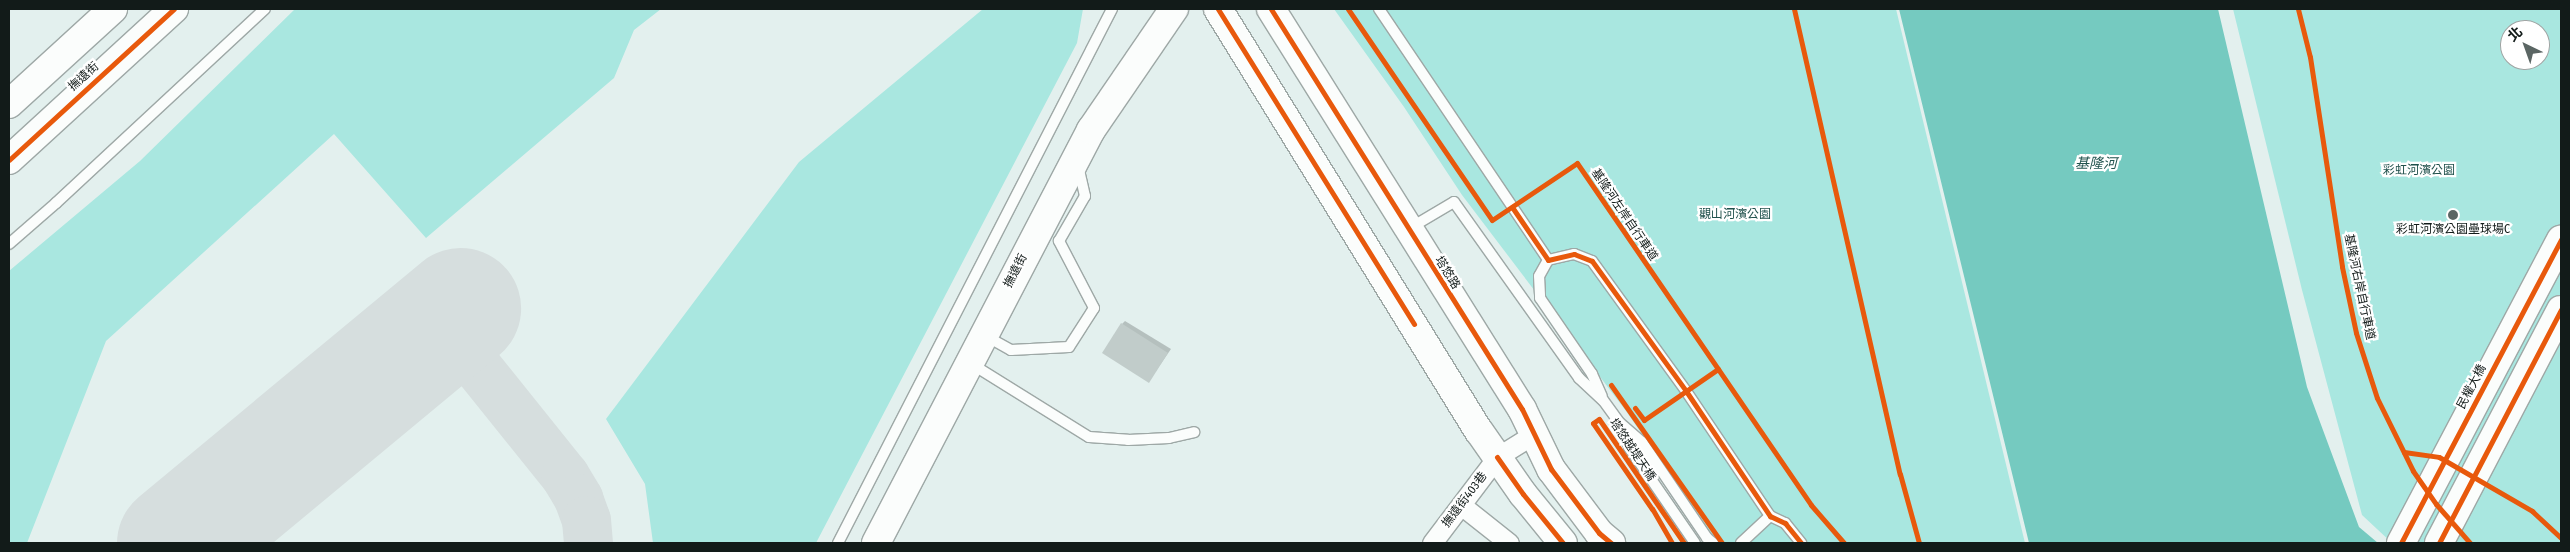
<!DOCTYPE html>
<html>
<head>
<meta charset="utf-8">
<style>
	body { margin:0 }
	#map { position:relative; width:2570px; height:552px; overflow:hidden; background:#e3f0ee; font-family:"Fira Sans Condensed","Noto Sans TC",sans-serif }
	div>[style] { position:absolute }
	.green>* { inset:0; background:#a9e7e0 }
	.water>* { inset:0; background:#75cac0 }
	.shadow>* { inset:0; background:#0003 }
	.taxiway>* { height:49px; margin:-24.5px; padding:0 24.5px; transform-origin:24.5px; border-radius:24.5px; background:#d6dede }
	.runway>* { height:121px; margin:-60.5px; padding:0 60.5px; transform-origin:60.5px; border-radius:60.5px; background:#d6dede }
	.building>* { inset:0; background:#c1ccca }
	.roads { filter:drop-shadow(1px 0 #9ea8a6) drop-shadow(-1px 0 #9ea8a6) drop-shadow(0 1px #9ea8a6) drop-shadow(0 -1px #9ea8a6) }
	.lane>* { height:10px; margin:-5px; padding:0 5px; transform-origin:5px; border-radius:5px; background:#fbfdfc }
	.street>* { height:19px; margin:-9.5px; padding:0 9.5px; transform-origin:9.5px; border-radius:9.5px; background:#fbfdfc }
	.secondary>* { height:28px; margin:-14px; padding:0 14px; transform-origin:14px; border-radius:14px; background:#fbfdfc }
	.cycleway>* { height:5px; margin:-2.5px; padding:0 2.5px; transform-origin:2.5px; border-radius:2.5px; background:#e8590c }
	.dots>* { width:14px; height:14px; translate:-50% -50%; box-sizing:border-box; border:2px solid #fff; border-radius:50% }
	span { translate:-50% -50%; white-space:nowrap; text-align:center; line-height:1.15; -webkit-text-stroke:4.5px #fff; paint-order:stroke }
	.street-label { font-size:12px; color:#121b19 }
	.park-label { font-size:12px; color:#20514c }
	.poi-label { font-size:12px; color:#121b19 }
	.water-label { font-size:14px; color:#23544f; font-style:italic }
	.frame { position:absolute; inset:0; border:10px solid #121b19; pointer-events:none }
	.north { position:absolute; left:2500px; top:20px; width:50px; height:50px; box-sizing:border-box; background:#fff; border:1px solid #a0a4a3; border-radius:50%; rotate:318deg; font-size:14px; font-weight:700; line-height:20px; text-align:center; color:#121b19 }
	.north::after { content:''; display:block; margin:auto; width:18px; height:22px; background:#5b6664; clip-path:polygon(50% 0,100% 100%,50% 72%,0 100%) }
</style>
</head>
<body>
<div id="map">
	<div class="green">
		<i style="clip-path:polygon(295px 9px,661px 9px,634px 30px,614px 78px,426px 238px,334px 134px,106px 341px,27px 543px,9px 543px,9px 271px,140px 161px)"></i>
		<i style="clip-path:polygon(983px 9px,1083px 9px,1077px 43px,816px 543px,653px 543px,645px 484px,606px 419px,799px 162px)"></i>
		<i style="clip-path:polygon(1334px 9px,1896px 9px,2025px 543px,1717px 543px,1626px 411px,1462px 195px,1404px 107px)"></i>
		<i style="clip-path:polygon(evenodd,2233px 9px,2561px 9px,2561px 543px,2392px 543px,2362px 515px,2302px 290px,2233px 9px,2510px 30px,2540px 30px,2540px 60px,2510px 60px,2510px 30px)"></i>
	</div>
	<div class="water">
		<i style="clip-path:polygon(1899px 9px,2218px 9px,2307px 387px,2359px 527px,2378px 543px,2029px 543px)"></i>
	</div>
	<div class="shadow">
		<i style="clip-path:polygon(1125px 321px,1171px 349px,1149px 381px,1122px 324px)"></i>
	</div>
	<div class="taxiway">
		<i style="left:442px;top:323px;width:196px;rotate:51.2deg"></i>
		<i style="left:565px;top:476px;width:26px;rotate:59deg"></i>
		<i style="left:578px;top:498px;width:23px;rotate:70deg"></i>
		<i style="left:586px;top:520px;width:23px;rotate:85deg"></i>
	</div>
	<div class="runway">
		<i style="left:177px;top:543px;width:368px;rotate:-39.7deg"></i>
	</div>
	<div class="building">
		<i style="clip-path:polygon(1121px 323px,1168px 353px,1149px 383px,1102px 353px)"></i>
	</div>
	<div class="roads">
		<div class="lane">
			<i style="left:1379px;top:9px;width:303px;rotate:56deg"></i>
			<i style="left:1548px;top:260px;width:27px;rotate:-13deg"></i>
			<i style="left:1574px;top:254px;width:19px;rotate:21deg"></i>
			<i style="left:1592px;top:261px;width:160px;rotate:54.1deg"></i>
			<i style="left:1686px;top:391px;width:151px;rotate:56.1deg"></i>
			<i style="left:1770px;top:516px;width:17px;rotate:25deg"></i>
			<i style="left:1785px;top:523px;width:26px;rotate:51deg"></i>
			<i style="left:1410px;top:228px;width:51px;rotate:-30.6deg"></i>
			<i style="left:1454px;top:202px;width:216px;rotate:54.6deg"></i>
			<i style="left:1579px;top:378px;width:33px;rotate:43deg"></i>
			<i style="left:1603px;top:400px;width:29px;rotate:54deg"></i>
			<i style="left:1620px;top:423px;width:29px;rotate:41deg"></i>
			<i style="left:1642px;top:442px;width:116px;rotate:55.9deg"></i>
			<i style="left:1707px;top:538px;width:8px;rotate:40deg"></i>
			<i style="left:9px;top:244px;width:62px;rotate:-41.1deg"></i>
			<i style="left:56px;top:203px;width:285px;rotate:-42.9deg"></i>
			<i style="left:1548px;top:260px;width:18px;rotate:119deg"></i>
			<i style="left:1539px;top:276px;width:22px;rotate:87deg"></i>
			<i style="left:1540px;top:298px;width:92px;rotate:55.6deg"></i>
			<i style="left:1592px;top:374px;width:24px;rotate:66deg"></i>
			<i style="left:984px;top:335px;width:31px;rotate:29deg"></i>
			<i style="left:1011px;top:350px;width:58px;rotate:-3deg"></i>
			<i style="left:1069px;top:347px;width:46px;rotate:-57.3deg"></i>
			<i style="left:1094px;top:308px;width:76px;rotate:-117.6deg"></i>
			<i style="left:1059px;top:241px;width:52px;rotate:-60deg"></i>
			<i style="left:1085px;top:196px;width:31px;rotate:-103deg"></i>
			<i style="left:970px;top:363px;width:140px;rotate:31.9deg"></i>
			<i style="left:1089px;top:437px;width:39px;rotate:4deg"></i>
			<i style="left:1128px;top:440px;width:41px;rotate:-2.8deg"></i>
			<i style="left:1169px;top:438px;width:26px;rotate:-13deg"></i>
			<i style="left:1621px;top:427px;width:22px;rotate:68deg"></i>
			<i style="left:1629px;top:447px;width:116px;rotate:55.5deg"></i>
			<i style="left:838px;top:543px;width:600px;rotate:-62.84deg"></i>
			<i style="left:1741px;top:543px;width:40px;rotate:-43deg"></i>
		</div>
		<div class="street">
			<i style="left:1461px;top:505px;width:61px;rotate:38.4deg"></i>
			<i style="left:1432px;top:543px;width:108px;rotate:-52.9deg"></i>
			<i style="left:1497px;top:457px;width:44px;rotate:-31.9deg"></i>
		</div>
		<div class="secondary">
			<i style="left:1218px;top:9px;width:496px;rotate:58.3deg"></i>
			<i style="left:1479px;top:431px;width:77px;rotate:55.1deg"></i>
			<i style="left:1523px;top:494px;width:63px;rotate:50.8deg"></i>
			<i style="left:1271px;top:9px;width:472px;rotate:57.9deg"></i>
			<i style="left:1522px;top:409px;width:67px;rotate:64.2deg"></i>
			<i style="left:1551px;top:469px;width:80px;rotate:53.1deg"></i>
			<i style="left:1599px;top:533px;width:16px;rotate:40deg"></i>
			<i style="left:9px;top:104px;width:141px;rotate:-42.4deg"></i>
			<i style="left:9px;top:160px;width:224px;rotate:-42.5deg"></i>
			<i style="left:876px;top:543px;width:466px;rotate:-62.5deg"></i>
			<i style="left:1091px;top:130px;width:147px;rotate:-55.6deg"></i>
			<i style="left:2401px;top:543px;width:343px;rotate:-62.2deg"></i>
			<i style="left:2439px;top:543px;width:263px;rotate:-62.4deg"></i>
		</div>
	</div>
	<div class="cycleway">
		<i style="left:1218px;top:9px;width:371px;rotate:58.1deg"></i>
		<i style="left:1271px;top:9px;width:472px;rotate:57.9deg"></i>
		<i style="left:1522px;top:409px;width:67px;rotate:64.2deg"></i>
		<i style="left:1551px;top:469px;width:80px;rotate:53.1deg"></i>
		<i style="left:1599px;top:533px;width:16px;rotate:40deg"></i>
		<i style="left:1348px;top:9px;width:255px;rotate:55.7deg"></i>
		<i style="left:1492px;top:220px;width:102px;rotate:-33.8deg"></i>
		<i style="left:1577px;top:163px;width:414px;rotate:55.6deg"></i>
		<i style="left:1811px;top:505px;width:50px;rotate:49deg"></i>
		<i style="left:1794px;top:9px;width:477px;rotate:77.2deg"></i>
		<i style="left:1900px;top:474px;width:72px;rotate:74.6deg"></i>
		<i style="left:2298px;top:9px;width:49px;rotate:76deg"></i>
		<i style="left:2310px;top:57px;width:212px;rotate:81.3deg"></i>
		<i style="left:2342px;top:267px;width:67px;rotate:78deg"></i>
		<i style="left:2356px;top:333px;width:68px;rotate:72.1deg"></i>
		<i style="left:2377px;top:398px;width:81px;rotate:63.7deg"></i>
		<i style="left:2413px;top:471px;width:40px;rotate:55.1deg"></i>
		<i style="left:2436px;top:504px;width:52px;rotate:48.9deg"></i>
		<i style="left:9px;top:160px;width:224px;rotate:-42.5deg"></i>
		<i style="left:1512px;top:207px;width:64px;rotate:55.8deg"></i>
		<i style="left:1548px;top:260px;width:27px;rotate:-13deg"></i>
		<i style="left:1574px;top:254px;width:19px;rotate:21deg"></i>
		<i style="left:1592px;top:261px;width:160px;rotate:54.1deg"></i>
		<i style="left:1686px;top:391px;width:151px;rotate:56.1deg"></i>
		<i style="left:1770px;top:516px;width:17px;rotate:25deg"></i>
		<i style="left:1785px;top:523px;width:26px;rotate:51deg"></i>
		<i style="left:1611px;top:385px;width:193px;rotate:54.9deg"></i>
		<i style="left:1635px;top:408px;width:15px;rotate:53deg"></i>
		<i style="left:1644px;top:420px;width:90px;rotate:-34.6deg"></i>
		<i style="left:2404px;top:452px;width:35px;rotate:8deg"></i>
		<i style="left:2439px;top:457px;width:108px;rotate:30.1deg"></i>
		<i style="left:2532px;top:511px;width:40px;rotate:43deg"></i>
		<i style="left:1497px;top:457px;width:45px;rotate:54.9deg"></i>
		<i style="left:1523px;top:494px;width:63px;rotate:50.8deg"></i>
		<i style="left:1672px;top:543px;width:39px;rotate:-120deg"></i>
		<i style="left:1652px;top:509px;width:104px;rotate:-124.5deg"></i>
		<i style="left:1593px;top:423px;width:7px;rotate:-34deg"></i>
		<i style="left:1599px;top:419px;width:150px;rotate:55.6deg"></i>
		<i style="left:2401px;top:543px;width:343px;rotate:-62.2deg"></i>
		<i style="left:2439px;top:543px;width:263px;rotate:-62.4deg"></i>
	</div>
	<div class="dots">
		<i style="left:2453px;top:215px;background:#5b6664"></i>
	</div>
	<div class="street-label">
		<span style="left:84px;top:77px;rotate:-42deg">撫遠街</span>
		<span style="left:1624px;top:215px;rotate:56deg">基隆河左岸自行車道</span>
		<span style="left:1016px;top:271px;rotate:-63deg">撫遠街</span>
		<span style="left:1447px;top:273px;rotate:58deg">塔悠路</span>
		<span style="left:2359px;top:287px;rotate:78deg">基隆河右岸自行車道</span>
		<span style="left:2472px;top:387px;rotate:-62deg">民權大橋</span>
		<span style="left:1632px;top:450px;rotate:56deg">塔悠越堤天橋</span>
		<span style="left:1465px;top:500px;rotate:-53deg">撫遠街403巷</span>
	</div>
	<div class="park-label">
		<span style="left:2419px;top:171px">彩虹河濱公園</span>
		<span style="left:1735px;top:215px">觀山河濱公園</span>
	</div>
	<div class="poi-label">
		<span style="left:2453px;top:230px">彩虹河濱公園壘球場C</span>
	</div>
	<div class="water-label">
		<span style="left:2096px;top:164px">基隆河</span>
	</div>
	<div class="frame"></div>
	<div class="north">北</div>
</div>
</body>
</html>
